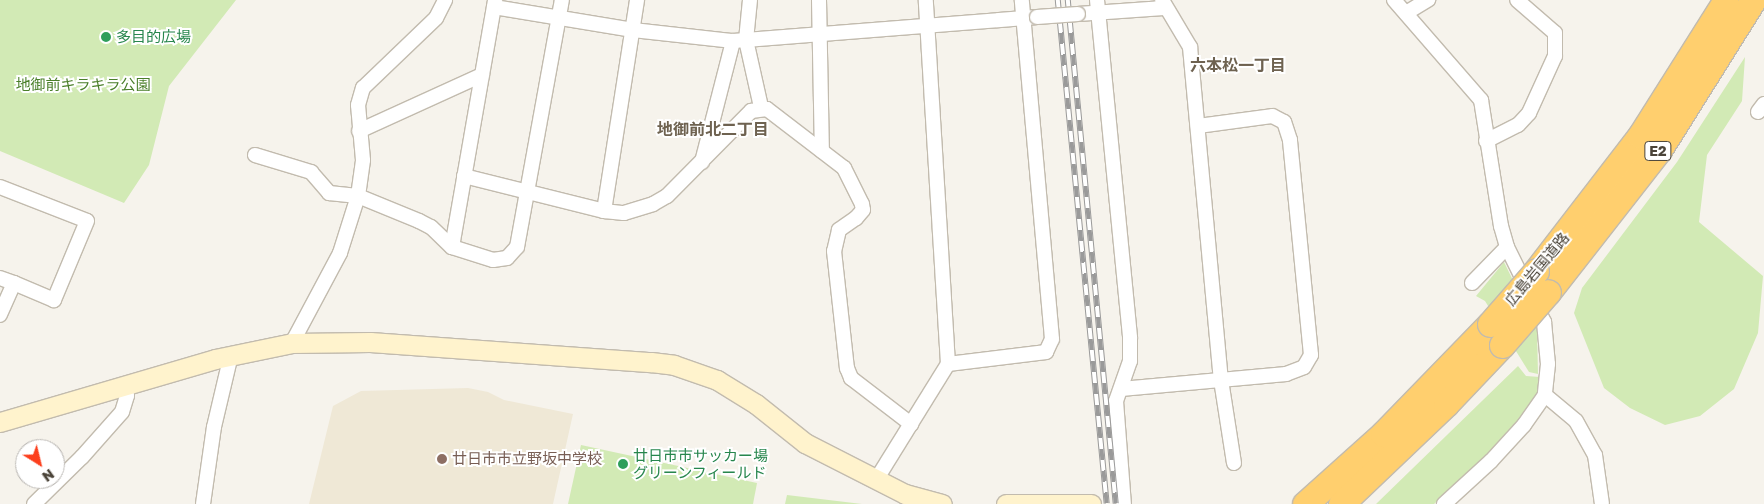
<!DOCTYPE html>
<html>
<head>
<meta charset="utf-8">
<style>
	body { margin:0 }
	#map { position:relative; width:1764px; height:504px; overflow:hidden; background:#f6f3ec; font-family:"Golos Text","Noto Sans JP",sans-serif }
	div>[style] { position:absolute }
	.education>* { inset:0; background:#efe8d6 }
	.green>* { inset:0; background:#d2eab5 }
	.roads { filter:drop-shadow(1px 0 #c2bbae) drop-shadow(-1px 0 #c2bbae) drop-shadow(0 1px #c2bbae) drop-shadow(0 -1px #c2bbae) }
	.street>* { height:14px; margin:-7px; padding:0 7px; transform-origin:7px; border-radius:7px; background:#fff }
	.secondary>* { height:19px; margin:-9.5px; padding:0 9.5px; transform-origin:9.5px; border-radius:9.5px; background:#fff3cd }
	.highway>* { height:25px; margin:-12.5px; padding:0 12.5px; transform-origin:12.5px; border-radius:12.5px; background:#ffcf6e }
	.rail>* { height:5.5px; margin-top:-2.75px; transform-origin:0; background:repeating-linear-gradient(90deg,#fff 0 11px,#9a9a9a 0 22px); box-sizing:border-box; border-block:1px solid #9a9a9a }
	.bridges { filter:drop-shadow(1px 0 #c2bbae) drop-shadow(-1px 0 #c2bbae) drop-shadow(0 1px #c2bbae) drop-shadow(0 -1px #c2bbae) }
	.street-bridge>* { height:14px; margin:-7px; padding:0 7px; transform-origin:7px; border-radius:7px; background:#fff }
	.highway-bridge>* { height:25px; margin:-12.5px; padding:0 12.5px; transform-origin:12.5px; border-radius:12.5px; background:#ffcf6e }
	.dots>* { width:14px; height:14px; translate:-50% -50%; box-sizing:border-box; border:2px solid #fff; border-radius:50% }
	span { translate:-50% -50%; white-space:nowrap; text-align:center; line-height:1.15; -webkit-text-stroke:4px #fff; paint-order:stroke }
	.shield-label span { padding:1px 4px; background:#fff; border:1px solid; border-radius:4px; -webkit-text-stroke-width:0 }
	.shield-label { font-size:14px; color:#4b4439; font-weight:700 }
	.leisure-label { font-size:15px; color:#27864d }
	.left { translate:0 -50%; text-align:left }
	.park-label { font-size:15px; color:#4a7f2a }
	.street-label { font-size:15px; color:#4b4439 }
	.education-label { font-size:15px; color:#785e54 }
	.neighbourhood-label { font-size:16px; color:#6e6250; font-weight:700 }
	.north { position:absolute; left:15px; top:439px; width:50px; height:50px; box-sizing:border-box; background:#fff; border:1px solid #b7b4b0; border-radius:50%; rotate:144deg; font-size:14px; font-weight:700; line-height:20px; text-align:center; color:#4b4439 }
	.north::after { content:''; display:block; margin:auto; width:18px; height:22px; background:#fc3f1d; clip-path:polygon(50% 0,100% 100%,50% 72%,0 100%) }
</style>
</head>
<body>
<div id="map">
	<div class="education">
		<i style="clip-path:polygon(468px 388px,488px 392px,504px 400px,573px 414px,553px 504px,309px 504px,333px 406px,361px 391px)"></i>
	</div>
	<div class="green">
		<i style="clip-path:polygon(0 0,236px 0,169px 86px,149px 165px,124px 203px,0 151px)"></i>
		<i style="clip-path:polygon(1745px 57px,1742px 101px,1707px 155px,1699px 222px,1763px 276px,1758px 333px,1734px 389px,1700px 416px,1665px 425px,1630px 408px,1604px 388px,1574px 313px,1582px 288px,1677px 162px)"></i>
		<i style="clip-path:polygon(1504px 262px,1537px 330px,1538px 374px,1529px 372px,1485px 301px,1476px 296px)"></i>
		<i style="clip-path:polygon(1518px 366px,1526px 376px,1540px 377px,1539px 393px,1521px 421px,1488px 457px,1434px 504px,1376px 504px)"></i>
		<i style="clip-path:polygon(581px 445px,757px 483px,753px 504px,568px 504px)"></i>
		<i style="clip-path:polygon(787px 495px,862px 504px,785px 504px)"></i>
	</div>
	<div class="roads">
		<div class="street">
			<i style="left:750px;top:0;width:40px;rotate:95.7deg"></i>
			<i style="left:746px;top:40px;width:69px;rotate:77.4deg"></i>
			<i style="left:819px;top:0;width:151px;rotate:88.9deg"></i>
			<i style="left:1097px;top:0;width:340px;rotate:84.4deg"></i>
			<i style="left:1130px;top:338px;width:23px;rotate:90deg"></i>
			<i style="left:1130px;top:361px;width:42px;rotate:109.3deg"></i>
			<i style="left:1116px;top:401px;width:103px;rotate:85.6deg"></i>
			<i style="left:1162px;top:0;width:55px;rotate:59.2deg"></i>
			<i style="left:1190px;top:47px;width:334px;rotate:84.7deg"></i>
			<i style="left:1221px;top:380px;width:84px;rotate:81.1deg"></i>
			<i style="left:1394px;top:0;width:133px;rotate:49deg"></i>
			<i style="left:1481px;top:100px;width:128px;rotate:81deg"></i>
			<i style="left:1501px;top:226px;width:22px;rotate:74deg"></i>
			<i style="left:1507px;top:247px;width:84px;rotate:63.7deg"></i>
			<i style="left:1544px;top:322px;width:42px;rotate:84.6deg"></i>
			<i style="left:1548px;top:364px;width:31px;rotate:96deg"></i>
			<i style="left:1545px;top:395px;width:37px;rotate:125deg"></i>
			<i style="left:1524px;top:425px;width:49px;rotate:132.5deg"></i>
			<i style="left:1491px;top:461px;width:64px;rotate:137.5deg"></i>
			<i style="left:494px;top:7px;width:141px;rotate:9.4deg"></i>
			<i style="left:633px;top:30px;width:101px;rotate:6.3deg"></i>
			<i style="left:733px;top:41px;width:305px;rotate:-4.5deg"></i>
			<i style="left:1406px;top:13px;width:26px;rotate:-31deg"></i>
			<i style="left:1078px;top:14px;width:86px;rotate:-4deg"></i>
			<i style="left:1758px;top:112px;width:10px;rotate:-53deg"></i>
			<i style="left:359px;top:131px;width:135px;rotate:-24.5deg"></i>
			<i style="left:1486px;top:141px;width:36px;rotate:-27deg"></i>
			<i style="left:1518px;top:125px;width:16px;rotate:-47deg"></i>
			<i style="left:1529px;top:113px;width:63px;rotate:-65.5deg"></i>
			<i style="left:1555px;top:56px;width:23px;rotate:-90deg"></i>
			<i style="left:1555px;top:33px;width:50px;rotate:-139deg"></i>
			<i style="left:255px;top:155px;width:59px;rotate:16.9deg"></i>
			<i style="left:311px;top:172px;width:28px;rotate:49deg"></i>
			<i style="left:329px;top:193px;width:29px;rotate:6deg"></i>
			<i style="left:358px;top:196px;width:66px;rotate:22.3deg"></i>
			<i style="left:419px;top:221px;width:13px;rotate:27deg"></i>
			<i style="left:431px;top:227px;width:29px;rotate:44deg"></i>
			<i style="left:452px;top:247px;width:43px;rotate:17.6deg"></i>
			<i style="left:493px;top:260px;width:14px;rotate:-8deg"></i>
			<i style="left:507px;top:258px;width:15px;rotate:-48deg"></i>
			<i style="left:517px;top:247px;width:251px;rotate:-79.7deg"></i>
			<i style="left:702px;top:162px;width:125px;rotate:-75.6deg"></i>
			<i style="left:464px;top:176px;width:144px;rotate:14deg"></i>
			<i style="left:604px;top:211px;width:20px;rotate:6deg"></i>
			<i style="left:624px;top:213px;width:30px;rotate:-17deg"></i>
			<i style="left:653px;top:204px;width:16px;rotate:-30deg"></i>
			<i style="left:667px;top:196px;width:120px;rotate:-45.3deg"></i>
			<i style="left:751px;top:111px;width:16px;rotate:-7deg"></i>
			<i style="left:767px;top:109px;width:97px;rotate:37.5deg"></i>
			<i style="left:844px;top:168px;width:40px;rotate:63.4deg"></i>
			<i style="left:862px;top:204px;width:6px;rotate:81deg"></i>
			<i style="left:863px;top:210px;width:11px;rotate:131deg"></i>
			<i style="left:856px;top:218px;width:21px;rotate:145deg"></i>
			<i style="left:839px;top:230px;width:22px;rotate:103deg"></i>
			<i style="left:834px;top:251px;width:118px;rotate:83.7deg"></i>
			<i style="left:847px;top:368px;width:11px;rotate:68deg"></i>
			<i style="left:851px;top:378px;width:76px;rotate:37.5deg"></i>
			<i style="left:0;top:187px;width:93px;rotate:21.3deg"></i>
			<i style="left:87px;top:221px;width:86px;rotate:112.7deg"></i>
			<i style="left:54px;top:300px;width:43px;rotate:-157deg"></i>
			<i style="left:604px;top:211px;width:214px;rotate:-81.1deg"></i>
			<i style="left:452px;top:247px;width:251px;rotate:-80.1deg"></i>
			<i style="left:0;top:278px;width:15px;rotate:20deg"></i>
			<i style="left:14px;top:283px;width:35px;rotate:114deg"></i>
			<i style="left:1472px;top:283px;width:50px;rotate:-45.8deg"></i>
			<i style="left:292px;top:343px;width:102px;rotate:-61.9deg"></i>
			<i style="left:340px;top:253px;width:60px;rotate:-72.5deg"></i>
			<i style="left:358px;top:196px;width:36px;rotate:-82deg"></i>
			<i style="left:363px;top:160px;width:55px;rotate:-95.2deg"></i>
			<i style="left:358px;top:105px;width:18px;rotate:-74deg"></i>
			<i style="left:363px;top:88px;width:101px;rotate:-43.8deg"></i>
			<i style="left:436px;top:18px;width:20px;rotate:-63deg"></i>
			<i style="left:948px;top:364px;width:99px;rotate:-7deg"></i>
			<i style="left:1046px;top:352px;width:14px;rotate:-65deg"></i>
			<i style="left:1052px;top:339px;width:340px;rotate:-95.1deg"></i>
			<i style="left:1121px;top:389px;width:166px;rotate:-5.2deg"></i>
			<i style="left:1286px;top:374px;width:19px;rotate:-21deg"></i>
			<i style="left:1304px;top:367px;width:14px;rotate:-60deg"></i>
			<i style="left:1311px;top:355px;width:216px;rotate:-95.6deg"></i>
			<i style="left:1290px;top:140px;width:19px;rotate:-108deg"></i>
			<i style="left:1284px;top:122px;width:13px;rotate:-153deg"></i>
			<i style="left:1272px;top:116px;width:75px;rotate:172.3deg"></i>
			<i style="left:1545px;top:395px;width:40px;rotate:40deg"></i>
			<i style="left:1576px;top:421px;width:39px;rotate:61deg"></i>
			<i style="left:1595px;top:455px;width:49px;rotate:81.9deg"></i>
			<i style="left:876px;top:480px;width:137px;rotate:-58.2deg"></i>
			<i style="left:948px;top:364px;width:365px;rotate:-93.5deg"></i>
			<i style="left:34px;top:504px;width:67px;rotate:-44.4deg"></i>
			<i style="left:82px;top:457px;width:60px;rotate:-48.4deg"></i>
			<i style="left:122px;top:412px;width:17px;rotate:-73deg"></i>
			<i style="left:127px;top:396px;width:11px;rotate:-100deg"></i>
			<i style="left:203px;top:504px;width:78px;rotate:-81.9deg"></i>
			<i style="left:214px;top:427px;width:74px;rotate:-76.7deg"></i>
		</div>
		<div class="secondary">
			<i style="left:0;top:422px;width:224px;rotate:-16.3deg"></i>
			<i style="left:215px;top:359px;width:79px;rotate:-11.7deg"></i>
			<i style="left:292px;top:343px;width:78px;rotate:-0.7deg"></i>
			<i style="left:370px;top:342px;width:282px;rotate:4.1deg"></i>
			<i style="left:651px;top:362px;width:23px;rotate:7deg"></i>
			<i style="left:674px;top:365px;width:46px;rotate:19.2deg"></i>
			<i style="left:717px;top:380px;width:46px;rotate:31.6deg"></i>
			<i style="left:756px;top:404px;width:63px;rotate:38.5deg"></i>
			<i style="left:805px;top:443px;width:112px;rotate:27deg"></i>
			<i style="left:905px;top:494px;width:38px;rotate:15deg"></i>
			<i style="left:1006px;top:504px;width:85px"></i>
		</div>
		<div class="highway">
			<i style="left:1536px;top:271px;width:170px;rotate:-52.4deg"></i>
			<i style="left:1640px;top:136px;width:161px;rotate:-57.7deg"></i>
			<i style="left:1548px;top:292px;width:180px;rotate:-52deg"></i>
			<i style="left:1659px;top:150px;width:177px;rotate:-57.9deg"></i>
			<i style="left:1305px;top:504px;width:105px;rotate:-41.9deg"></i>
			<i style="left:1383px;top:434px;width:153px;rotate:-45.8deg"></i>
			<i style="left:1341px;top:504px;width:145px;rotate:-43.6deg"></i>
			<i style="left:1446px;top:404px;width:81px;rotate:-46.5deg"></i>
		</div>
	</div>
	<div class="rail">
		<i style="left:1058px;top:0;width:506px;rotate:84.45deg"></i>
		<i style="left:1068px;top:0;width:506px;rotate:84.56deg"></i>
	</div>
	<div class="bridges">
		<div class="street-bridge">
			<i style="left:1037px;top:17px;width:41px;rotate:-4.2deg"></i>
		</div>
		<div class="highway-bridge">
			<i style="left:1490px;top:324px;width:70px;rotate:-49deg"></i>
			<i style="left:1502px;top:345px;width:70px;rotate:-49deg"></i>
		</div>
	</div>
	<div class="dots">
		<i style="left:106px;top:37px;background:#2e9e5b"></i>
		<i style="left:442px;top:459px;background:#8d6e63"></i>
		<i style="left:623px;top:464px;background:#2e9e5b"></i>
	</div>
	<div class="shield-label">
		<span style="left:1658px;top:151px">E2</span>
	</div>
	<div class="leisure-label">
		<span class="left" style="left:116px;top:37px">多目的広場</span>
		<span class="left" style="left:633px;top:464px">廿日市市サッカー場<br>グリーンフィールド</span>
	</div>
	<div class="park-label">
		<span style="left:83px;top:85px">地御前キラキラ公園</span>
	</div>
	<div class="street-label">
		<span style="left:1537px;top:269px;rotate:-50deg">広島岩国道路</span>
	</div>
	<div class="education-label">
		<span class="left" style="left:452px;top:459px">廿日市市立野坂中学校</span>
	</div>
	<div class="neighbourhood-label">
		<span style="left:1238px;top:65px">六本松一丁目</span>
		<span style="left:713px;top:129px">地御前北二丁目</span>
	</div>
	<div class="north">N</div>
</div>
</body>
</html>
